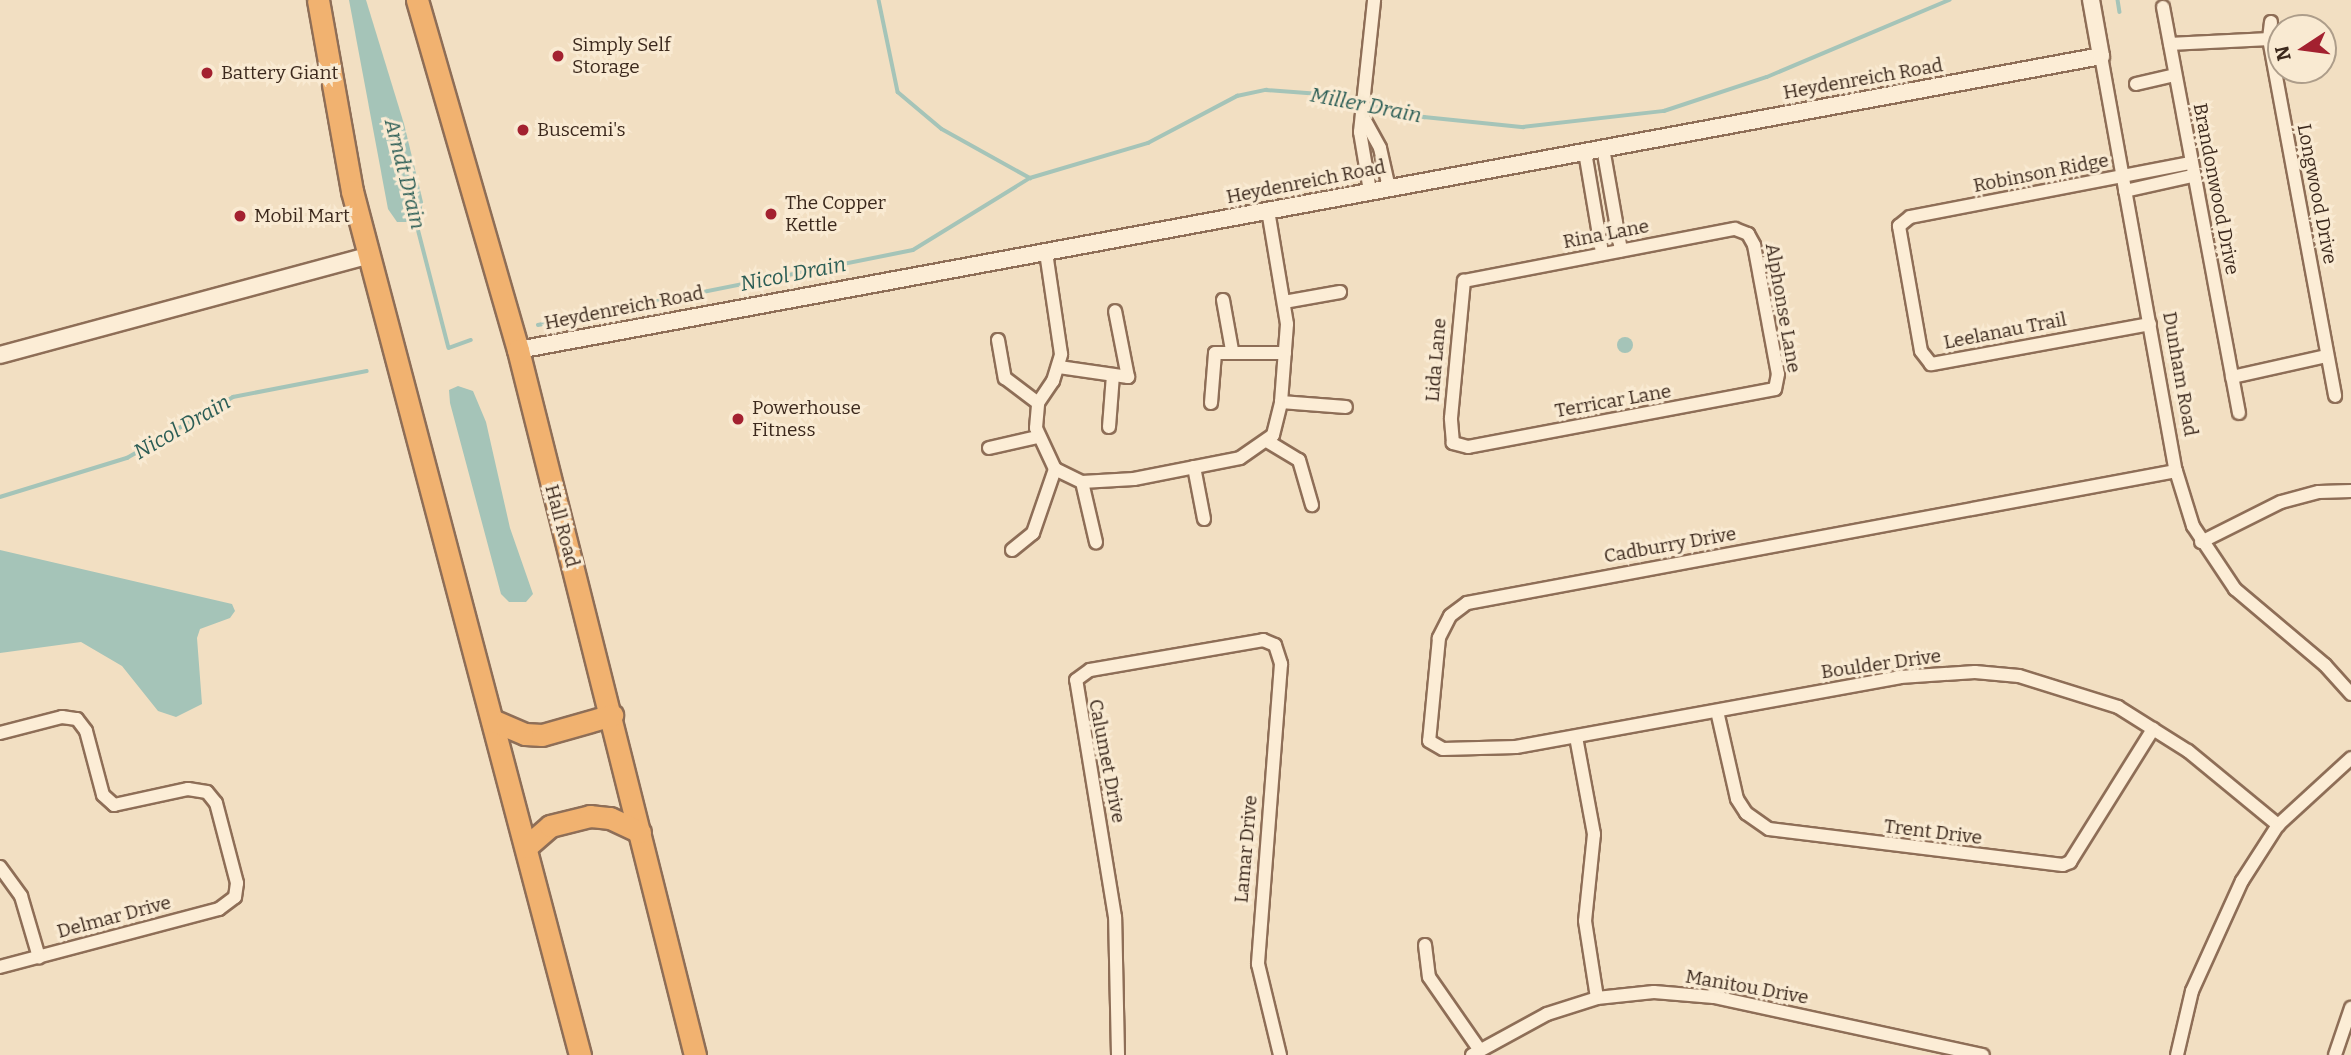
<!DOCTYPE html>
<html>
<head>
<meta charset="utf-8">
<style>
	body { margin:0 }
	#map { position:relative; width:2351px; height:1055px; overflow:hidden; background:#f2dfc2; font-family:Bitter,serif }
	div>[style] { position:absolute }
	.water>* { inset:0; background:#a5c4b8 }
	.round { border-radius:50% }
	.stream>* { height:3.5px; margin:-1.75px; padding:0 1.75px; transform-origin:1.75px; border-radius:1.75px; background:#a5c4b8 }
	.roads { filter:drop-shadow(2px 0 #8e6e57) drop-shadow(-2px 0 #8e6e57) drop-shadow(0 2px #8e6e57) drop-shadow(0 -2px #8e6e57) }
	.minor>* { height:12px; margin:-6px; padding:0 6px; transform-origin:6px; border-radius:6px; background:#fcedd6 }
	.tertiary>* { height:16px; margin:-8px; padding:0 8px; transform-origin:8px; border-radius:8px; background:#fcedd6 }
	.trunk>* { height:21px; margin:-10.5px; padding:0 10.5px; transform-origin:10.5px; border-radius:10.5px; background:#f1b270 }
	.dots>* { width:19px; height:19px; translate:-50% -50%; box-sizing:border-box; border:4px solid #f9ead2; border-radius:50% }
	span { translate:-50% -50%; white-space:nowrap; text-align:center; line-height:1.15; -webkit-text-stroke:6px #f9ead2; paint-order:stroke }
	.poi-label { font-size:19px; color:#3c291d }
	.left { translate:0 -50%; text-align:left }
	.street-label { font-size:19px; color:#3c291d }
	.water-label { font-size:21px; color:#2b5d55; font-style:italic }
	.north { position:absolute; left:2267px; top:14px; width:70px; height:70px; box-sizing:border-box; background:#f9ead2; border:2px solid #ad9d8a; border-radius:50%; rotate:257deg; font-size:19px; font-weight:700; line-height:28px; text-align:center; color:#3c291d }
	.north::after { content:''; display:block; margin:auto; width:24px; height:32px; background:#a32130; clip-path:polygon(50% 0,100% 100%,50% 72%,0 100%) }
</style>
</head>
<body>
<div id="map">
	<div class="water">
		<i style="clip-path:polygon(349px 0,366px 0,404px 124px,423px 202px,421px 212px,406px 222px,397px 222px,388px 209px)"></i>
		<i class="round" style="left:1617px;top:337px;width:16px;height:16px"></i>
		<i style="clip-path:polygon(458px 386px,473px 391px,486px 422px,510px 528px,533px 594px,526px 602px,509px 602px,501px 594px,450px 403px,449px 390px)"></i>
		<i style="clip-path:polygon(0 550px,232px 604px,235px 611px,230px 618px,200px 629px,197px 638px,202px 704px,176px 717px,158px 711px,122px 666px,81px 642px,0 653px)"></i>
	</div>
	<div class="stream">
		<i style="left:879px;top:0;width:94px;rotate:78.3deg"></i>
		<i style="left:898px;top:92px;width:57px;rotate:40.1deg"></i>
		<i style="left:942px;top:129px;width:101px;rotate:29.1deg"></i>
		<i style="left:2118px;top:0;width:12px;rotate:81deg"></i>
		<i style="left:414px;top:213px;width:139px;rotate:75.5deg"></i>
		<i style="left:449px;top:348px;width:23px;rotate:-20deg"></i>
		<i style="left:538px;top:325px;width:382px;rotate:-11.3deg"></i>
		<i style="left:913px;top:250px;width:137px;rotate:-31.6deg"></i>
		<i style="left:1030px;top:178px;width:123px;rotate:-16.5deg"></i>
		<i style="left:1148px;top:143px;width:101px;rotate:-27.8deg"></i>
		<i style="left:1237px;top:96px;width:30px;rotate:-12deg"></i>
		<i style="left:1266px;top:90px;width:54px;rotate:4.2deg"></i>
		<i style="left:1320px;top:94px;width:107px;rotate:12.5deg"></i>
		<i style="left:1424px;top:117px;width:100px;rotate:5.8deg"></i>
		<i style="left:1523px;top:127px;width:142px;rotate:-6.5deg"></i>
		<i style="left:1664px;top:111px;width:108px;rotate:-18.3deg"></i>
		<i style="left:1767px;top:77px;width:198px;rotate:-22.9deg"></i>
		<i style="left:0;top:497px;width:133px;rotate:-17.1deg"></i>
		<i style="left:127px;top:458px;width:122px;rotate:-29.9deg"></i>
		<i style="left:233px;top:397px;width:136px;rotate:-11deg"></i>
	</div>
	<div class="roads">
		<div class="minor">
			<i style="left:2163px;top:7px;width:413px;rotate:79.4deg"></i>
			<i style="left:2271px;top:22px;width:17px;rotate:97deg"></i>
			<i style="left:2269px;top:39px;width:363px;rotate:79.5deg"></i>
			<i style="left:2170px;top:44px;width:99px;rotate:-2.9deg"></i>
			<i style="left:2101px;top:56px;width:422px;rotate:79.8deg"></i>
			<i style="left:2176px;top:471px;width:58px;rotate:72.8deg"></i>
			<i style="left:2193px;top:526px;width:76px;rotate:56.3deg"></i>
			<i style="left:2235px;top:589px;width:118px;rotate:40.2deg"></i>
			<i style="left:2325px;top:665px;width:39px;rotate:48deg"></i>
			<i style="left:2136px;top:84px;width:40px;rotate:-13deg"></i>
			<i style="left:1363px;top:117px;width:35px;rotate:61deg"></i>
			<i style="left:1380px;top:148px;width:41px;rotate:77.3deg"></i>
			<i style="left:1603px;top:148px;width:104px;rotate:80deg"></i>
			<i style="left:1585px;top:152px;width:102px;rotate:80.4deg"></i>
			<i style="left:1370px;top:191px;width:60px;rotate:-99.6deg"></i>
			<i style="left:1360px;top:132px;width:133px;rotate:-83.9deg"></i>
			<i style="left:2125px;top:191px;width:69px;rotate:-12.6deg"></i>
			<i style="left:1735px;top:229px;width:14px;rotate:21deg"></i>
			<i style="left:1748px;top:234px;width:13px;rotate:61deg"></i>
			<i style="left:1754px;top:245px;width:131px;rotate:79.5deg"></i>
			<i style="left:1778px;top:374px;width:15px;rotate:101deg"></i>
			<i style="left:1775px;top:389px;width:312px;rotate:169.3deg"></i>
			<i style="left:1468px;top:447px;width:16px;rotate:-165deg"></i>
			<i style="left:1453px;top:443px;width:25px;rotate:-95deg"></i>
			<i style="left:1451px;top:418px;width:138px;rotate:-84.6deg"></i>
			<i style="left:1464px;top:281px;width:276px;rotate:-10.9deg"></i>
			<i style="left:1223px;top:300px;width:51px;rotate:79.8deg"></i>
			<i style="left:1284px;top:302px;width:57px;rotate:-10.1deg"></i>
			<i style="left:2150px;top:324px;width:223px;rotate:169.6deg"></i>
			<i style="left:1931px;top:364px;width:16px;rotate:-128deg"></i>
			<i style="left:1921px;top:351px;width:127px;rotate:-100deg"></i>
			<i style="left:1899px;top:226px;width:14px;rotate:-39deg"></i>
			<i style="left:1910px;top:217px;width:285px;rotate:-10.9deg"></i>
			<i style="left:998px;top:340px;width:39px;rotate:80deg"></i>
			<i style="left:1005px;top:378px;width:41px;rotate:37.1deg"></i>
			<i style="left:1059px;top:367px;width:70px;rotate:8.2deg"></i>
			<i style="left:1128px;top:377px;width:67px;rotate:-101.1deg"></i>
			<i style="left:2232px;top:377px;width:97px;rotate:-12.5deg"></i>
			<i style="left:1281px;top:402px;width:65px;rotate:4.4deg"></i>
			<i style="left:1211px;top:403px;width:50px;rotate:-85.4deg"></i>
			<i style="left:1215px;top:353px;width:70px"></i>
			<i style="left:1109px;top:427px;width:52px;rotate:-85.6deg"></i>
			<i style="left:1267px;top:441px;width:37px;rotate:31deg"></i>
			<i style="left:1299px;top:460px;width:47px;rotate:73.9deg"></i>
			<i style="left:989px;top:448px;width:49px;rotate:-12.9deg"></i>
			<i style="left:1194px;top:467px;width:53px;rotate:79.1deg"></i>
			<i style="left:1055px;top:469px;width:30px;rotate:26deg"></i>
			<i style="left:1082px;top:482px;width:52px;rotate:-3.3deg"></i>
			<i style="left:1134px;top:479px;width:108px;rotate:-11.2deg"></i>
			<i style="left:1240px;top:458px;width:40px;rotate:-34.9deg"></i>
			<i style="left:1273px;top:435px;width:34px;rotate:-76deg"></i>
			<i style="left:1281px;top:402px;width:78px;rotate:-85.6deg"></i>
			<i style="left:1287px;top:324px;width:115px;rotate:-99.5deg"></i>
			<i style="left:2176px;top:471px;width:721px;rotate:169.45deg"></i>
			<i style="left:1467px;top:603px;width:21px;rotate:143deg"></i>
			<i style="left:1450px;top:616px;width:25px;rotate:117deg"></i>
			<i style="left:1439px;top:638px;width:103px;rotate:95.5deg"></i>
			<i style="left:1429px;top:741px;width:16px;rotate:30deg"></i>
			<i style="left:1443px;top:749px;width:73px;rotate:-1.6deg"></i>
			<i style="left:1516px;top:747px;width:390px;rotate:-10.3deg"></i>
			<i style="left:1900px;top:677px;width:75px;rotate:-3.8deg"></i>
			<i style="left:1975px;top:672px;width:44px;rotate:5.2deg"></i>
			<i style="left:2019px;top:676px;width:104px;rotate:17.4deg"></i>
			<i style="left:2118px;top:707px;width:83px;rotate:32.2deg"></i>
			<i style="left:2188px;top:751px;width:117px;rotate:39.4deg"></i>
			<i style="left:1082px;top:482px;width:62px;rotate:76.9deg"></i>
			<i style="left:2201px;top:542px;width:89px;rotate:-26.6deg"></i>
			<i style="left:2281px;top:502px;width:39px;rotate:-15deg"></i>
			<i style="left:2319px;top:492px;width:32px;rotate:-2deg"></i>
			<i style="left:1012px;top:550px;width:27px;rotate:-39deg"></i>
			<i style="left:1033px;top:533px;width:68px;rotate:-71deg"></i>
			<i style="left:1055px;top:469px;width:45px;rotate:-114.9deg"></i>
			<i style="left:1036px;top:428px;width:25px;rotate:-85deg"></i>
			<i style="left:1038px;top:403px;width:27px;rotate:-56deg"></i>
			<i style="left:1053px;top:381px;width:28px;rotate:-73deg"></i>
			<i style="left:1061px;top:354px;width:103px;rotate:-98.4deg"></i>
			<i style="left:1717px;top:711px;width:90px;rotate:77.2deg"></i>
			<i style="left:1737px;top:799px;width:17px;rotate:57deg"></i>
			<i style="left:1746px;top:813px;width:28px;rotate:35deg"></i>
			<i style="left:1769px;top:829px;width:296px;rotate:7deg"></i>
			<i style="left:2063px;top:865px;width:8px;rotate:-23deg"></i>
			<i style="left:2070px;top:862px;width:157px;rotate:-58deg"></i>
			<i style="left:0;top:733px;width:64px;rotate:-14.5deg"></i>
			<i style="left:62px;top:717px;width:15px;rotate:8deg"></i>
			<i style="left:77px;top:719px;width:15px;rotate:53deg"></i>
			<i style="left:86px;top:731px;width:66px;rotate:75.1deg"></i>
			<i style="left:103px;top:795px;width:15px;rotate:42deg"></i>
			<i style="left:114px;top:805px;width:76px;rotate:-12.2deg"></i>
			<i style="left:188px;top:789px;width:19px;rotate:9deg"></i>
			<i style="left:207px;top:792px;width:14px;rotate:51deg"></i>
			<i style="left:216px;top:803px;width:83px;rotate:75.3deg"></i>
			<i style="left:237px;top:883px;width:14px;rotate:98deg"></i>
			<i style="left:235px;top:897px;width:20px;rotate:143deg"></i>
			<i style="left:219px;top:909px;width:227px;rotate:165.2deg"></i>
			<i style="left:1576px;top:737px;width:99px;rotate:79.5deg"></i>
			<i style="left:1594px;top:834px;width:87px;rotate:95.9deg"></i>
			<i style="left:1585px;top:921px;width:78px;rotate:81.1deg"></i>
			<i style="left:0;top:867px;width:36px;rotate:54deg"></i>
			<i style="left:21px;top:896px;width:64px;rotate:73.6deg"></i>
			<i style="left:1425px;top:945px;width:32px;rotate:83deg"></i>
			<i style="left:1429px;top:977px;width:88px;rotate:55.2deg"></i>
			<i style="left:1118px;top:1055px;width:138px;rotate:-91.2deg"></i>
			<i style="left:1115px;top:917px;width:240px;rotate:-99.3deg"></i>
			<i style="left:1076px;top:680px;width:17px;rotate:-36deg"></i>
			<i style="left:1090px;top:670px;width:176px;rotate:-9.8deg"></i>
			<i style="left:1263px;top:640px;width:13px;rotate:23deg"></i>
			<i style="left:1275px;top:645px;width:20px;rotate:72deg"></i>
			<i style="left:1281px;top:664px;width:301px;rotate:94.4deg"></i>
			<i style="left:1258px;top:964px;width:94px;rotate:76.4deg"></i>
			<i style="left:1472px;top:1055px;width:85px;rotate:-28.7deg"></i>
			<i style="left:1547px;top:1014px;width:52px;rotate:-17.7deg"></i>
			<i style="left:1597px;top:998px;width:57px;rotate:-6deg"></i>
			<i style="left:1654px;top:992px;width:60px;rotate:4.8deg"></i>
			<i style="left:1714px;top:997px;width:275px;rotate:12.2deg"></i>
			<i style="left:2177px;top:1055px;width:66px;rotate:-76.8deg"></i>
			<i style="left:2192px;top:991px;width:121px;rotate:-65.6deg"></i>
			<i style="left:2242px;top:881px;width:67px;rotate:-57.3deg"></i>
			<i style="left:2278px;top:825px;width:99px;rotate:-42.5deg"></i>
			<i style="left:2335px;top:1055px;width:50px;rotate:-71.2deg"></i>
		</div>
		<div class="tertiary">
			<i style="left:518px;top:350px;width:1610px;rotate:-10.52deg"></i>
			<i style="left:2101px;top:56px;width:57px;rotate:-100.1deg"></i>
			<i style="left:0;top:355px;width:383px;rotate:-15.1deg"></i>
		</div>
		<div class="trunk">
			<i style="left:318px;top:0;width:194px;rotate:79.9deg"></i>
			<i style="left:352px;top:191px;width:894px;rotate:75.22deg"></i>
			<i style="left:417px;top:0;width:364px;rotate:73.9deg"></i>
			<i style="left:518px;top:350px;width:727px;rotate:75.91deg"></i>
			<i style="left:492px;top:720px;width:36px;rotate:23deg"></i>
			<i style="left:525px;top:734px;width:17px;rotate:3deg"></i>
			<i style="left:542px;top:735px;width:73px;rotate:-15.9deg"></i>
			<i style="left:526px;top:847px;width:32px;rotate:-41deg"></i>
			<i style="left:550px;top:826px;width:41px;rotate:-14deg"></i>
			<i style="left:590px;top:816px;width:20px;rotate:6deg"></i>
			<i style="left:610px;top:818px;width:33px;rotate:25deg"></i>
		</div>
	</div>
	<div class="dots">
		<i style="left:558px;top:56px;background:#a32130"></i>
		<i style="left:207px;top:73px;background:#a32130"></i>
		<i style="left:523px;top:130px;background:#a32130"></i>
		<i style="left:771px;top:214px;background:#a32130"></i>
		<i style="left:240px;top:216px;background:#a32130"></i>
		<i style="left:738px;top:419px;background:#a32130"></i>
	</div>
	<div class="poi-label">
		<span class="left" style="left:572px;top:56px">Simply Self<br>Storage</span>
		<span class="left" style="left:221px;top:73px">Battery Giant</span>
		<span class="left" style="left:537px;top:130px">Buscemi's</span>
		<span class="left" style="left:785px;top:214px">The Copper<br>Kettle</span>
		<span class="left" style="left:254px;top:216px">Mobil Mart</span>
		<span class="left" style="left:752px;top:419px">Powerhouse<br>Fitness</span>
	</div>
	<div class="street-label">
		<span style="left:1863px;top:79px;rotate:-10deg">Heydenreich Road</span>
		<span style="left:2041px;top:173px;rotate:-11deg">Robinson Ridge</span>
		<span style="left:1306px;top:182px;rotate:-11deg">Heydenreich Road</span>
		<span style="left:2216px;top:189px;rotate:79deg">Brandonwood Drive</span>
		<span style="left:2317px;top:194px;rotate:79deg">Longwood Drive</span>
		<span style="left:1606px;top:234px;rotate:-11deg">Rina Lane</span>
		<span style="left:624px;top:308px;rotate:-11deg">Heydenreich Road</span>
		<span style="left:1783px;top:308px;rotate:80deg">Alphonse Lane</span>
		<span style="left:2005px;top:331px;rotate:-11deg">Leelanau Trail</span>
		<span style="left:1436px;top:360px;rotate:-85deg">Lida Lane</span>
		<span style="left:2180px;top:374px;rotate:80deg">Dunham Road</span>
		<span style="left:1613px;top:401px;rotate:-10deg">Terricar Lane</span>
		<span style="left:562px;top:526px;rotate:75deg">Hall Road</span>
		<span style="left:1670px;top:545px;rotate:-10deg">Cadburry Drive</span>
		<span style="left:1881px;top:664px;rotate:-8deg">Boulder Drive</span>
		<span style="left:1107px;top:761px;rotate:79deg">Calumet Drive</span>
		<span style="left:1933px;top:832px;rotate:7deg">Trent Drive</span>
		<span style="left:1246px;top:849px;rotate:-85deg">Lamar Drive</span>
		<span style="left:114px;top:917px;rotate:-15deg">Delmar Drive</span>
		<span style="left:1747px;top:987px;rotate:10deg">Manitou Drive</span>
	</div>
	<div class="water-label">
		<span style="left:1366px;top:105px;rotate:11deg">Miller Drain</span>
		<span style="left:405px;top:174px;rotate:76deg">Arndt Drain</span>
		<span style="left:793px;top:274px;rotate:-11deg">Nicol Drain</span>
		<span style="left:182px;top:427px;rotate:-30deg">Nicol Drain</span>
	</div>
	<div class="north">N</div>
</div>
</body>
</html>
